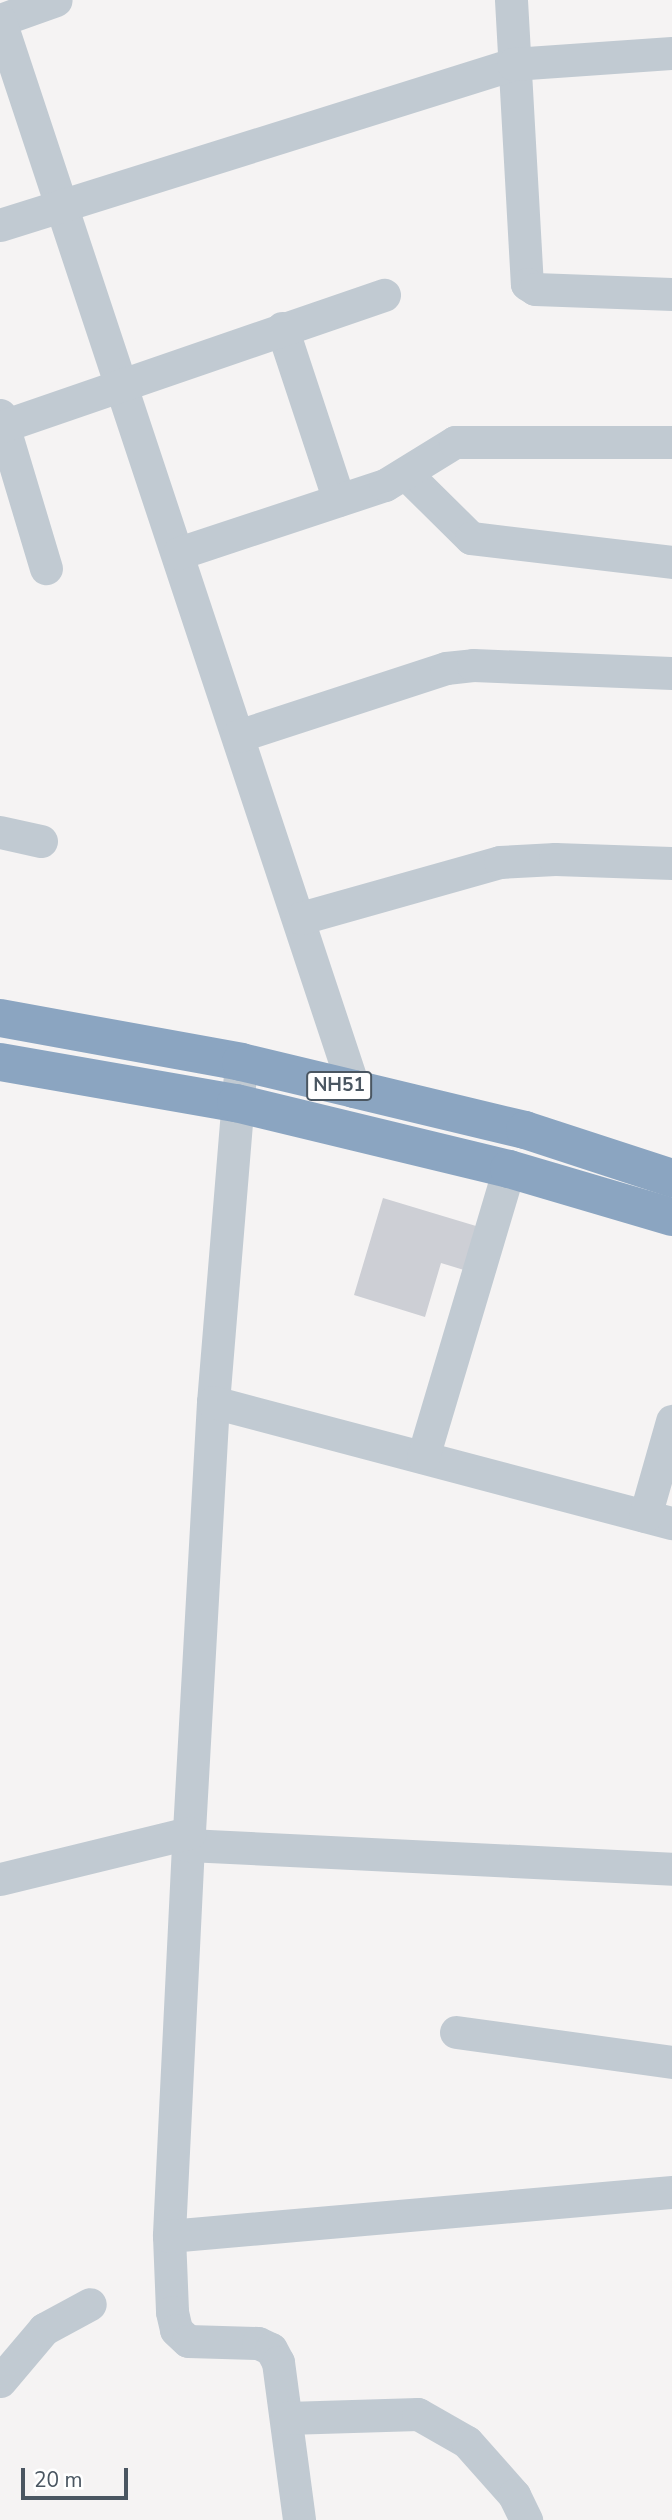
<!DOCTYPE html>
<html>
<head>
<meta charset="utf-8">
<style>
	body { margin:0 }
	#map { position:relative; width:672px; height:2520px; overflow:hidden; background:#f5f3f3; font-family:"Nunito Sans",sans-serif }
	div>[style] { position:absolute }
	.building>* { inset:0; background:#cdcfd5 }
	.street>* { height:33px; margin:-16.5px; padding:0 16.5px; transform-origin:16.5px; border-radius:16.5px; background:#c1cad2 }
	.highway>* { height:38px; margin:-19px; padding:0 19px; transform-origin:19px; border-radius:19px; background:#8ba5c1 }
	span { translate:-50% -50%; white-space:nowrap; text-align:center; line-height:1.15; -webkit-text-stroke:7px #fff; paint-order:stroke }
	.shield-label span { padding:2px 5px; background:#fff; border:2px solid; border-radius:5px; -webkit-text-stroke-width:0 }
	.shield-label { font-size:19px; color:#4a5661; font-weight:700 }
	.scale { position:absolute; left:21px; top:2468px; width:107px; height:32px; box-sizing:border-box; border:4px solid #4a5661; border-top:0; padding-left:9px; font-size:21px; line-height:24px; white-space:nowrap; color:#4a5661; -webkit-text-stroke:5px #fff; paint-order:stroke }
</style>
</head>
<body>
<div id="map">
	<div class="building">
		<i style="clip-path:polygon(383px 1198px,476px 1226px,464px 1270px,441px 1263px,425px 1317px,354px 1295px)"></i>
	</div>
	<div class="street">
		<i style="left:511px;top:0;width:284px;rotate:86.8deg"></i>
		<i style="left:527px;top:284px;width:9px;rotate:32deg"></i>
		<i style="left:535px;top:289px;width:137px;rotate:2.1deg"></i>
		<i style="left:0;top:20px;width:59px;rotate:-19.7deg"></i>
		<i style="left:0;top:21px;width:1125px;rotate:71.66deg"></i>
		<i style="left:0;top:225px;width:538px;rotate:-17.42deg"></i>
		<i style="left:513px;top:64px;width:159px;rotate:-4deg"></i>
		<i style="left:282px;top:328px;width:181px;rotate:71.7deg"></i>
		<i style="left:0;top:415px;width:160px;rotate:73.3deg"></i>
		<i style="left:3px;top:426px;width:403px;rotate:-19deg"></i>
		<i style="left:406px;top:474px;width:91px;rotate:44.6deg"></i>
		<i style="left:471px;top:538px;width:202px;rotate:6.8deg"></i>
		<i style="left:179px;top:553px;width:217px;rotate:-18.3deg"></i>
		<i style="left:385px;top:485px;width:82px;rotate:-31.6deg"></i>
		<i style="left:455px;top:442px;width:217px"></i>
		<i style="left:238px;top:736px;width:219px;rotate:-18.1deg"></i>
		<i style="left:446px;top:668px;width:27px;rotate:-6deg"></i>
		<i style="left:473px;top:665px;width:199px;rotate:2.3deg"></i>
		<i style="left:0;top:832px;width:42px;rotate:12.4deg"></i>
		<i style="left:301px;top:918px;width:207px;rotate:-15.7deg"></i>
		<i style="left:500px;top:862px;width:55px;rotate:-3.1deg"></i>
		<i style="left:555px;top:859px;width:117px;rotate:2deg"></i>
		<i style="left:241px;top:1062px;width:341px;rotate:94.7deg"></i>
		<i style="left:213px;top:1402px;width:444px;rotate:93.2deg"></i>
		<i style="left:188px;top:1845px;width:391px;rotate:92.8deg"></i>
		<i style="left:169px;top:2236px;width:76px;rotate:87.7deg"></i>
		<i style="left:172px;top:2312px;width:18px;rotate:77deg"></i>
		<i style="left:176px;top:2330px;width:16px;rotate:43deg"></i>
		<i style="left:188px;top:2341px;width:70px;rotate:1.6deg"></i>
		<i style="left:258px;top:2343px;width:14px;rotate:25deg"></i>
		<i style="left:271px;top:2349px;width:15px;rotate:62deg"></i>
		<i style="left:278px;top:2362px;width:159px;rotate:82.4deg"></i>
		<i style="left:213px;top:1402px;width:475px;rotate:14.8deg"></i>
		<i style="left:423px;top:1457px;width:301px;rotate:-73.4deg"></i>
		<i style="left:645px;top:1516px;width:99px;rotate:-74.1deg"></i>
		<i style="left:188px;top:1845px;width:485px;rotate:2.8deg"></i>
		<i style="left:0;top:1879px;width:195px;rotate:-13.7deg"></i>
		<i style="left:456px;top:2032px;width:218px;rotate:7.9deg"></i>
		<i style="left:169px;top:2236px;width:505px;rotate:-5deg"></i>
		<i style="left:0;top:2381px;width:68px;rotate:-49.8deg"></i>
		<i style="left:44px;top:2329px;width:52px;rotate:-28.5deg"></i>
		<i style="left:287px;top:2418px;width:131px;rotate:-1.7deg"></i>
		<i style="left:418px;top:2414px;width:56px;rotate:29.7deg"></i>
		<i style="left:467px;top:2442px;width:71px;rotate:48.4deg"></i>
		<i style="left:514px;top:2495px;width:28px;rotate:64deg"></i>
	</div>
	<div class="highway">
		<i style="left:0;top:1018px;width:245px;rotate:10.3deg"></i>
		<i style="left:241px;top:1062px;width:116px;rotate:13.4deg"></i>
		<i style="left:354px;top:1089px;width:176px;rotate:13.5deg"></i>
		<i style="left:525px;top:1130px;width:155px;rotate:18.1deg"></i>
		<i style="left:0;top:1062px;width:240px;rotate:9.9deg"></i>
		<i style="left:236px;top:1103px;width:281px;rotate:13.6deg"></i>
		<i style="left:509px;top:1169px;width:170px;rotate:16.4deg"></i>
	</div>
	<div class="shield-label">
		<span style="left:339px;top:1086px">NH51</span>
	</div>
	<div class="scale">20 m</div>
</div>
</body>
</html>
